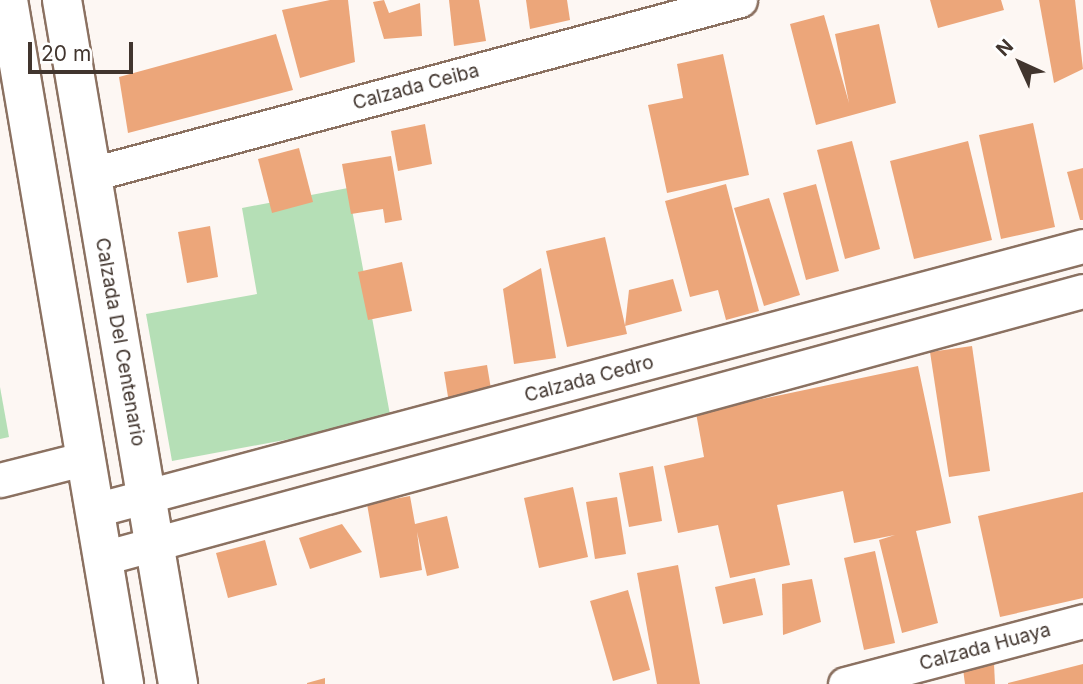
<!DOCTYPE html>
<html>
<head>
<meta charset="utf-8">
<style>
	body { margin:0 }
	#map { position:relative; width:1083px; height:684px; overflow:hidden; background:#fdf7f3; font-family:Inter,sans-serif }
	div>[style] { position:absolute }
	.green>* { inset:0; background:#b5dfb6 }
	.building>* { inset:0; background:#eca67a }
	.roads { filter:drop-shadow(2px 0 #8b7161) drop-shadow(-2px 0 #8b7161) drop-shadow(0 2px #8b7161) drop-shadow(0 -2px #8b7161) }
	.minor>* { height:33px; margin:-16.5px; padding:0 16.5px; transform-origin:16.5px; border-radius:16.5px; background:#fff }
	.secondary>* { height:38px; margin:-19px; padding:0 19px; transform-origin:19px; border-radius:19px; background:#fff }
	span { translate:-50% -50%; white-space:nowrap; text-align:center; line-height:1.15; -webkit-text-stroke:6px #fff; paint-order:stroke }
	.street-label { font-size:19px; color:#41352e }
	.north { position:absolute; left:985px; top:28px; width:70px; height:70px; -webkit-text-stroke:5px #fff; paint-order:stroke; rotate:315deg; font-size:19px; font-weight:700; line-height:28px; text-align:center; color:#41352e }
	.north::after { content:''; display:block; margin:auto; width:24px; height:32px; background:#41352e; clip-path:polygon(50% 0,100% 100%,50% 72%,0 100%) }
	.scale { position:absolute; left:28px; top:42px; width:105px; height:32px; box-sizing:border-box; border:4px solid #41352e; border-top:0; padding-left:9px; font-size:21px; line-height:24px; white-space:nowrap; color:#41352e; -webkit-text-stroke:5px #fff; paint-order:stroke }
</style>
</head>
<body>
<div id="map">
	<div class="green">
		<i style="clip-path:polygon(348px 188px,391px 420px,172px 461px,146px 314px,257px 294px,242px 208px)"></i>
		<i style="clip-path:polygon(0 387px,9px 437px,0 439px)"></i>
	</div>
	<div class="building">
		<i style="clip-path:polygon(330px 0,348px 0,355px 62px,300px 78px,282px 10px)"></i>
		<i style="clip-path:polygon(384px 0,389px 13px,420px 3px,422px 36px,384px 39px,373px 2px)"></i>
		<i style="clip-path:polygon(449px 0,479px 0,486px 41px,454px 46px)"></i>
		<i style="clip-path:polygon(526px 0,567px 0,570px 20px,530px 29px)"></i>
		<i style="clip-path:polygon(930px 0,1001px 0,1004px 10px,938px 28px)"></i>
		<i style="clip-path:polygon(1039px 0,1075px 0,1083px 69px,1054px 83px)"></i>
		<i style="clip-path:polygon(824px 15px,849px 103px,835px 34px,879px 24px,896px 103px,816px 125px,790px 24px)"></i>
		<i style="clip-path:polygon(276px 34px,293px 90px,128px 133px,119px 77px)"></i>
		<i style="clip-path:polygon(723px 54px,749px 175px,667px 193px,648px 105px,683px 98px,677px 64px)"></i>
		<i style="clip-path:polygon(1033px 123px,1055px 227px,1001px 239px,979px 135px)"></i>
		<i style="clip-path:polygon(425px 124px,432px 164px,398px 171px,391px 131px)"></i>
		<i style="clip-path:polygon(852px 141px,880px 249px,845px 259px,817px 150px)"></i>
		<i style="clip-path:polygon(968px 141px,992px 240px,914px 259px,890px 161px)"></i>
		<i style="clip-path:polygon(299px 148px,313px 202px,272px 213px,258px 159px)"></i>
		<i style="clip-path:polygon(391px 156px,402px 220px,385px 223px,383px 209px,351px 214px,342px 164px)"></i>
		<i style="clip-path:polygon(1083px 168px,1083px 220px,1080px 220px,1067px 172px)"></i>
		<i style="clip-path:polygon(726px 184px,759px 311px,726px 320px,718px 290px,690px 297px,665px 201px)"></i>
		<i style="clip-path:polygon(816px 184px,839px 271px,806px 280px,783px 193px)"></i>
		<i style="clip-path:polygon(769px 198px,800px 295px,764px 306px,734px 208px)"></i>
		<i style="clip-path:polygon(210px 226px,218px 277px,187px 283px,178px 232px)"></i>
		<i style="clip-path:polygon(605px 237px,627px 334px,567px 347px,546px 251px)"></i>
		<i style="clip-path:polygon(402px 262px,412px 311px,368px 320px,358px 272px)"></i>
		<i style="clip-path:polygon(541px 268px,556px 358px,514px 364px,503px 289px)"></i>
		<i style="clip-path:polygon(673px 279px,682px 311px,625px 326px,629px 290px)"></i>
		<i style="clip-path:polygon(972px 346px,990px 471px,949px 477px,930px 352px)"></i>
		<i style="clip-path:polygon(487px 365px,492px 395px,449px 403px,444px 372px)"></i>
		<i style="clip-path:polygon(918px 366px,951px 523px,916px 531px,938px 623px,902px 633px,879px 540px,895px 535px,854px 543px,843px 491px,777px 505px,790px 565px,730px 578px,718px 525px,678px 533px,664px 466px,704px 457px,696px 413px)"></i>
		<i style="clip-path:polygon(653px 466px,662px 521px,629px 527px,619px 473px)"></i>
		<i style="clip-path:polygon(573px 487px,588px 557px,539px 568px,524px 498px)"></i>
		<i style="clip-path:polygon(1083px 492px,1083px 598px,1000px 617px,978px 516px)"></i>
		<i style="clip-path:polygon(410px 496px,415px 524px,447px 516px,459px 568px,427px 576px,417px 532px,422px 570px,380px 578px,367px 504px)"></i>
		<i style="clip-path:polygon(617px 497px,626px 554px,595px 559px,586px 502px)"></i>
		<i style="clip-path:polygon(342px 524px,362px 552px,310px 569px,299px 538px)"></i>
		<i style="clip-path:polygon(265px 540px,277px 585px,228px 598px,216px 553px)"></i>
		<i style="clip-path:polygon(875px 551px,895px 643px,864px 650px,844px 558px)"></i>
		<i style="clip-path:polygon(678px 565px,700px 684px,657px 684px,637px 573px)"></i>
		<i style="clip-path:polygon(755px 578px,763px 615px,723px 624px,715px 587px)"></i>
		<i style="clip-path:polygon(812px 579px,821px 622px,783px 635px,782px 584px)"></i>
		<i style="clip-path:polygon(628px 590px,650px 670px,613px 681px,590px 601px)"></i>
		<i style="clip-path:polygon(994px 664px,995px 684px,965px 684px,963px 669px)"></i>
		<i style="clip-path:polygon(1083px 664px,1083px 684px,1008px 684px,1008px 683px)"></i>
		<i style="clip-path:polygon(325px 678px,325px 684px,307px 684px,307px 683px)"></i>
	</div>
	<div class="roads">
		<div class="minor">
			<i style="left:92px;top:174px;width:671px;rotate:-15.03deg"></i>
			<i style="left:0;top:480px;width:89px;rotate:-14.3deg"></i>
			<i style="left:95px;top:510px;width:1023px;rotate:-14.96deg"></i>
			<i style="left:103px;top:558px;width:1016px;rotate:-15.24deg"></i>
			<i style="left:845px;top:684px;width:246px;rotate:-14.8deg"></i>
		</div>
		<div class="secondary">
			<i style="left:8px;top:0;width:694px;rotate:80.37deg"></i>
			<i style="left:62px;top:0;width:694px;rotate:80.37deg"></i>
		</div>
	</div>
	<div class="street-label">
		<span style="left:416px;top:87px;rotate:-15deg">Calzada Ceiba</span>
		<span style="left:120px;top:342px;rotate:80deg">Calzada Del Centenario</span>
		<span style="left:589px;top:379px;rotate:-15deg">Calzada Cedro</span>
		<span style="left:985px;top:647px;rotate:-15deg">Calzada Huaya</span>
	</div>
	<div class="north">N</div>
	<div class="scale">20 m</div>
</div>
</body>
</html>
